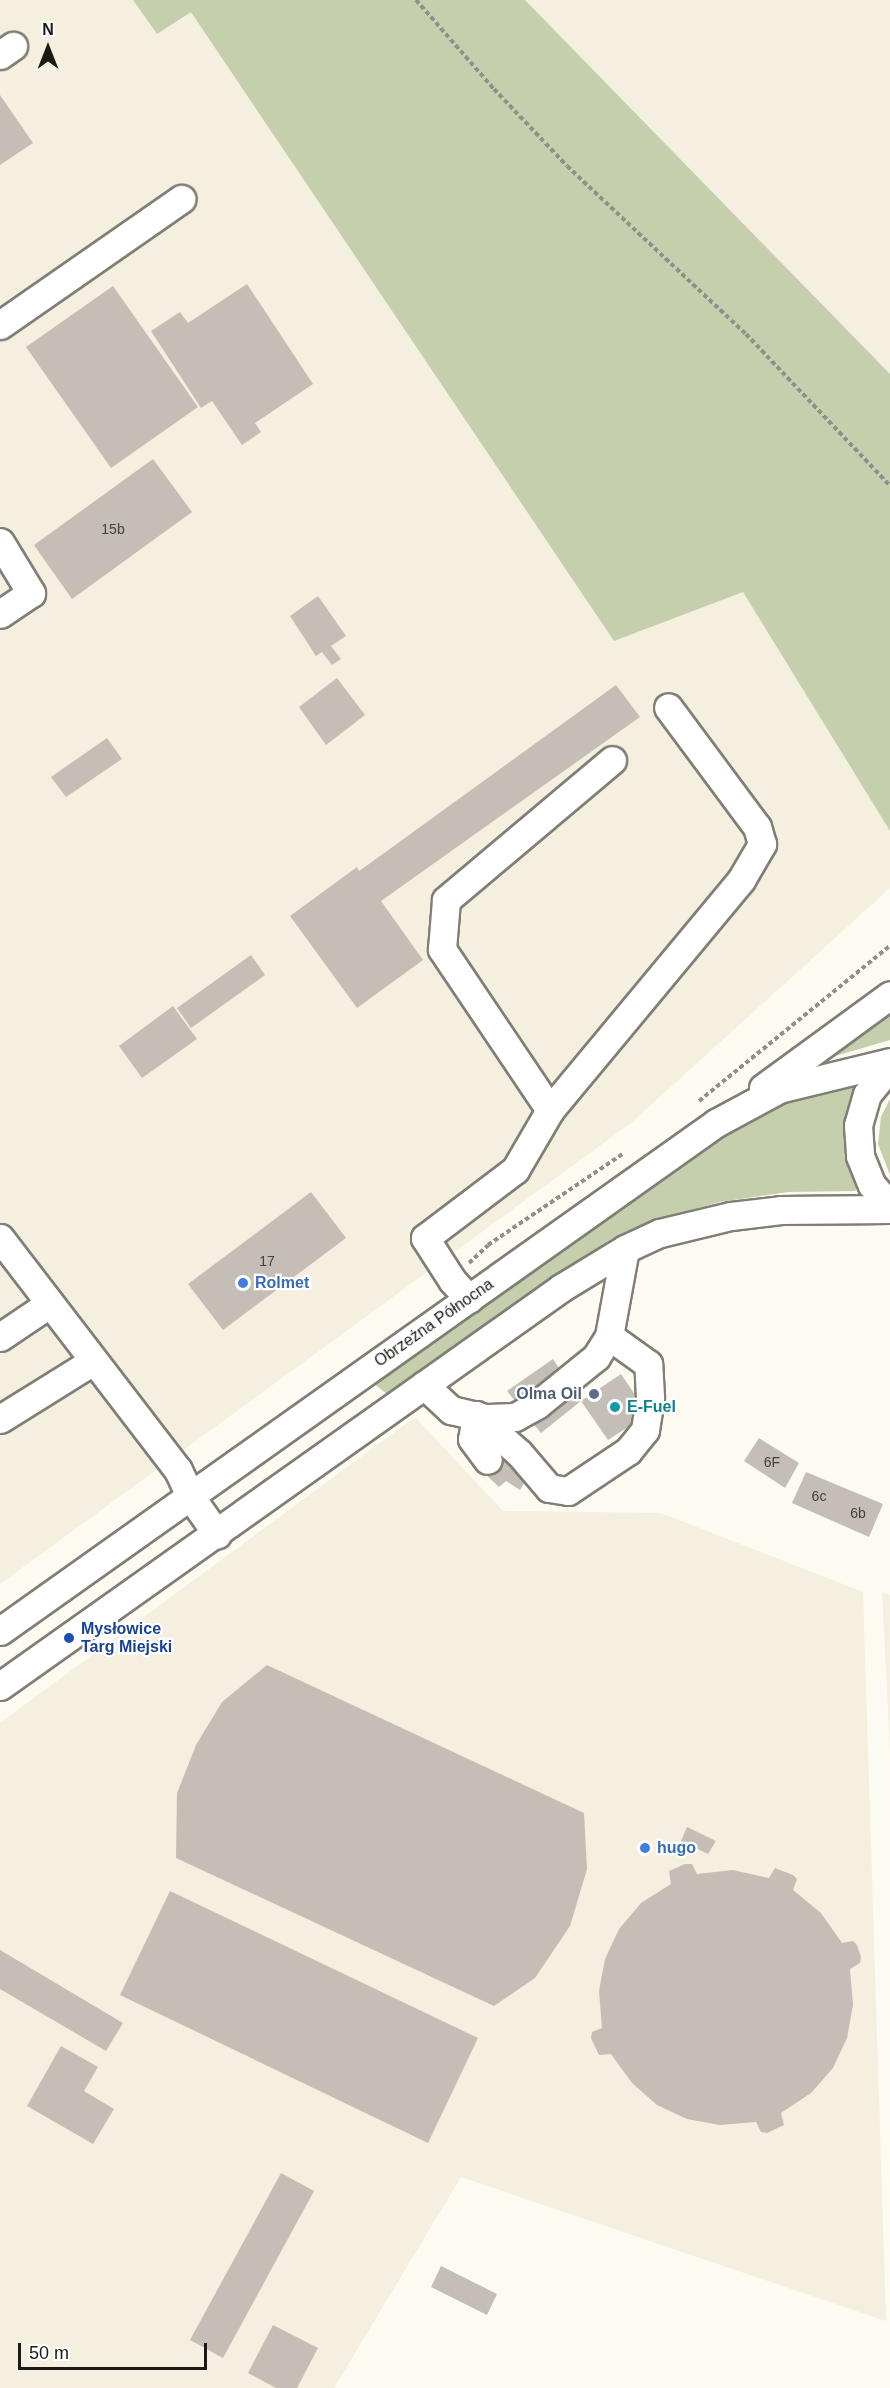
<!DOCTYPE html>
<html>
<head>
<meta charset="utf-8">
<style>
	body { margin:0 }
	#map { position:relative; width:890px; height:2388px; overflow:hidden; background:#fdfaf1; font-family:Helvetica,sans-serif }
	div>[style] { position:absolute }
	.built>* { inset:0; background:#f4efde }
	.green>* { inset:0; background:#c5cfad }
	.building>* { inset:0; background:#c4beb6 }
	.path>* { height:4px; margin-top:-2px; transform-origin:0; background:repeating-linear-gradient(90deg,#918f89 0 4.5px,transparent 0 7.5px) }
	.roads { filter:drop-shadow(2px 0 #817e76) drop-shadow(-2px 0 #817e76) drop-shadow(0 2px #817e76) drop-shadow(0 -2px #817e76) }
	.minor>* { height:27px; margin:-13.5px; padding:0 13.5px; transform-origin:13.5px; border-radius:13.5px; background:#fff }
	.dots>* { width:16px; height:16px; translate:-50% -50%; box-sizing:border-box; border:3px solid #fff; border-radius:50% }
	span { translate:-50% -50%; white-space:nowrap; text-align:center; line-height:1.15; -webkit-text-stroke:4.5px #fff; paint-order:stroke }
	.number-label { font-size:14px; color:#44423d }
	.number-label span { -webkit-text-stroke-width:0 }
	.shop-label { font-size:16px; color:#366cbe; font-weight:700 }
	.left { translate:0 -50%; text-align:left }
	.street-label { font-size:16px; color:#1a1915 }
	.service-label { font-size:16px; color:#4e5e75; font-weight:700 }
	.right { translate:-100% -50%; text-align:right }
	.culture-label { font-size:16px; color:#0d838f; font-weight:700 }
	.transit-label { font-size:16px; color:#164399; font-weight:700 }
	.north { position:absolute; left:18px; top:18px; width:60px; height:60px; -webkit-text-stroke:4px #fff; paint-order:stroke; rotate:0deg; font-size:16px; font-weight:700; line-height:24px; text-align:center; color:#1a1915 }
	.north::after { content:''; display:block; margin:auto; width:21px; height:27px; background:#1a1915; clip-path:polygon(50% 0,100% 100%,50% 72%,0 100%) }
	.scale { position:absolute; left:18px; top:2343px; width:189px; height:27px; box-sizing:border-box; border:3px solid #1a1915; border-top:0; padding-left:8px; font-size:18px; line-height:21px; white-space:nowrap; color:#1a1915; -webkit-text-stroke:4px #fff; paint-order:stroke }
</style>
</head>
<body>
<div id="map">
	<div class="built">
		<i style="clip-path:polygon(0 0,133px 0,157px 34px,191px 11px,614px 640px,743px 592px,890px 831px,890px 888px,631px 1123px,0 1584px)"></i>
		<i style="clip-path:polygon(525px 0,890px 0,890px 374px)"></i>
		<i style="clip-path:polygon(415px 1417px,503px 1511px,661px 1513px,863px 1592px,886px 2321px,461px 2177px,334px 2388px,0 2388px,0 1723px)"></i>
		<i style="clip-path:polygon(882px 1592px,890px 1595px,890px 1750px)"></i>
	</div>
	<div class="green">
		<i style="clip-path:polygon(133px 0,525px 0,890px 374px,890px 831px,743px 592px,614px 641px,191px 12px,157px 34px)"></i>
		<i style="clip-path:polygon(890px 1007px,890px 1040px,825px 1059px)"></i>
		<i style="clip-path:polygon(856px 1084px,846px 1119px,844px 1136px,847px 1160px,857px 1188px,855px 1191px,788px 1192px,720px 1202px,655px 1220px,611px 1239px,387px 1394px,373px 1383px,664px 1176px,745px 1122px,801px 1097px)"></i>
		<i style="clip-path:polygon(890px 1099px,890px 1175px,878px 1144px,881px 1117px)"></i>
	</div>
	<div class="building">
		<i style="clip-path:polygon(0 95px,33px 143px,0 165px)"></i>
		<i style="clip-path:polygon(247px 284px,313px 384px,255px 423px,261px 432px,242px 445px,212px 401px,201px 408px,151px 331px,180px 312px,188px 323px)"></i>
		<i style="clip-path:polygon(113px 286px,198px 407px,111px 468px,26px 347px)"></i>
		<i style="clip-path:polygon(153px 459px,192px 512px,72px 599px,34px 545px)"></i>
		<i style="clip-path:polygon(318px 596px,346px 636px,331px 646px,341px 659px,332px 665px,322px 652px,316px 656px,290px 616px)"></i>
		<i style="clip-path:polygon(337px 678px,365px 715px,326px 745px,299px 707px)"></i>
		<i style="clip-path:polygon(616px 685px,640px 717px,381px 901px,423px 960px,357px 1008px,290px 916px,357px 867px,359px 871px,369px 864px)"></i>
		<i style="clip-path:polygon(107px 738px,122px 759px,66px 797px,51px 777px)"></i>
		<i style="clip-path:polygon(251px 955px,265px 975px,191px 1028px,177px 1008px)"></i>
		<i style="clip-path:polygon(173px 1006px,197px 1039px,142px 1078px,119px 1046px)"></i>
		<i style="clip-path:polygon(311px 1192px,346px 1238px,223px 1330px,188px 1284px)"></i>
		<i style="clip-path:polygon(553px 1359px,581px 1401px,541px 1433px,507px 1391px)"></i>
		<i style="clip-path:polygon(621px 1374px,648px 1414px,608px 1440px,581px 1401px)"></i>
		<i style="clip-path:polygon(759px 1438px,799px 1463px,785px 1488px,744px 1461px)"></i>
		<i style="clip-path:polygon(497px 1446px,531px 1472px,520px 1490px,506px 1481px,499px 1487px,481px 1470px)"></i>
		<i style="clip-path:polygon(806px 1472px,883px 1504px,869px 1537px,792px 1503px)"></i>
		<i style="clip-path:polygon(267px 1665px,584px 1813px,587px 1869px,570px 1926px,535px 1978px,494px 2006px,176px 1858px,177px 1793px,196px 1745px,222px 1702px)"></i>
		<i style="clip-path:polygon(687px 1827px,716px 1841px,708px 1854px,681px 1841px)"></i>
		<i style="clip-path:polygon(685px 1864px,692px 1864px,697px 1874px,733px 1870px,769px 1878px,775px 1868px,793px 1875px,797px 1879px,793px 1890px,821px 1913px,842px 1943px,853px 1941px,857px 1945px,861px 1957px,860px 1963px,850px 1969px,853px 2005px,847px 2038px,833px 2068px,811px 2093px,781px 2113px,784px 2125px,767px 2133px,761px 2132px,756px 2122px,720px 2125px,687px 2119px,657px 2105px,632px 2083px,611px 2054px,599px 2055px,591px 2038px,592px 2032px,602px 2028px,599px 1991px,605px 1959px,619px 1929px,641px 1903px,671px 1884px,669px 1871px)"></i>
		<i style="clip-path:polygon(170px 1891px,478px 2038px,428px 2143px,120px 1995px)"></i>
		<i style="clip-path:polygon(0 1950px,123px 2023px,106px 2051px,0 1989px)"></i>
		<i style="clip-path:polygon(61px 2046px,98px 2067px,84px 2091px,114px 2109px,93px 2144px,27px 2106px)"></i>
		<i style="clip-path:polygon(281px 2173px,314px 2191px,223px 2358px,190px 2340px)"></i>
		<i style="clip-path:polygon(441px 2266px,497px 2294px,487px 2315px,431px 2287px)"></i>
		<i style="clip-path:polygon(273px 2325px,318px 2348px,297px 2388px,276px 2388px,248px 2373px)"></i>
	</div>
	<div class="path">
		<i style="left:416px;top:0;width:118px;rotate:48.8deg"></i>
		<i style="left:494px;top:89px;width:106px;rotate:46.5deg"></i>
		<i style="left:567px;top:166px;width:245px;rotate:43.2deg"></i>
		<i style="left:746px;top:334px;width:209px;rotate:46.5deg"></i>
		<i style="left:699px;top:1101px;width:246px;rotate:-39.1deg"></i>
		<i style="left:469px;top:1263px;width:26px;rotate:-43deg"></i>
		<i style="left:488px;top:1245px;width:164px;rotate:-34.1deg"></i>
	</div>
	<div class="roads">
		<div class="minor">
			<i style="left:0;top:55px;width:16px;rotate:-35deg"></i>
			<i style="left:0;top:325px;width:221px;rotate:-34.8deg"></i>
			<i style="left:0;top:542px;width:60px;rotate:58.7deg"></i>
			<i style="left:31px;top:593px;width:37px;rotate:146deg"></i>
			<i style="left:890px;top:1066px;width:36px;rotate:129deg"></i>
			<i style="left:867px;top:1094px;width:32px;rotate:106deg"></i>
			<i style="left:858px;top:1125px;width:31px;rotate:86deg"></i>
			<i style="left:860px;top:1156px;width:31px;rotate:68deg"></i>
			<i style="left:872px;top:1185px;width:28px;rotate:49deg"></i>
			<i style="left:763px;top:1088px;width:157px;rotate:-36.2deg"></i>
			<i style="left:550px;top:1110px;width:299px;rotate:-50.3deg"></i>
			<i style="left:741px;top:880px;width:42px;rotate:-59.7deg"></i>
			<i style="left:762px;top:844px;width:18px;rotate:-106deg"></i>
			<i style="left:757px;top:827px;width:149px;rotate:-126.6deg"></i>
			<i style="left:0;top:1238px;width:292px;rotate:52.5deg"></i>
			<i style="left:178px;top:1470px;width:29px;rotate:65deg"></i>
			<i style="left:190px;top:1496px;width:47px;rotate:54.6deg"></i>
			<i style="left:469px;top:1299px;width:25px;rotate:-132deg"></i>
			<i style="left:452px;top:1280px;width:50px;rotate:-122.7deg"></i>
			<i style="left:425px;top:1238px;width:113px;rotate:-37.1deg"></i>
			<i style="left:515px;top:1170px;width:69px;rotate:-59.7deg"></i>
			<i style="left:550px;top:1110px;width:194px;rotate:-123.9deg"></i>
			<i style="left:442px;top:949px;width:49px;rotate:-85.3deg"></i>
			<i style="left:446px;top:900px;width:217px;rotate:-40.1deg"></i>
			<i style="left:0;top:1337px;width:59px;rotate:-34deg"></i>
			<i style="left:424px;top:1385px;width:37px;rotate:43deg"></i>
			<i style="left:451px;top:1410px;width:37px;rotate:13deg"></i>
			<i style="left:487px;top:1418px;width:28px;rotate:-2deg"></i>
			<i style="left:515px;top:1417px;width:26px;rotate:-29deg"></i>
			<i style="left:538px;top:1404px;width:75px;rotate:-39deg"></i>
			<i style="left:596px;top:1357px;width:25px;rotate:-58deg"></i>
			<i style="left:609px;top:1336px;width:88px;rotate:-79.6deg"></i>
			<i style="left:476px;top:1415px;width:57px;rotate:41.5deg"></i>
			<i style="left:519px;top:1453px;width:46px;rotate:49.4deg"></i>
			<i style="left:549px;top:1488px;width:19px;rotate:9deg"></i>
			<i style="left:568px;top:1491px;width:72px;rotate:-33.7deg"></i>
			<i style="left:628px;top:1451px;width:27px;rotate:-51deg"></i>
			<i style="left:645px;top:1430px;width:33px;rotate:-81deg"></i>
			<i style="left:650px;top:1397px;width:33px;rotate:-93deg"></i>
			<i style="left:648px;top:1364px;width:48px;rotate:-144.3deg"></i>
			<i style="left:476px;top:1415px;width:24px;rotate:99deg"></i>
			<i style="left:472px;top:1439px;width:26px;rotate:53deg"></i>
			<i style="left:0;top:1419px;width:110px;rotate:-31.9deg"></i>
			<i style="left:0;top:1631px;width:878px;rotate:-35.36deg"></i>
			<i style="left:716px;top:1123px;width:72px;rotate:-28.4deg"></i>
			<i style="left:779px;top:1089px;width:114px;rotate:-13.7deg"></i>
			<i style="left:0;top:1686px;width:688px;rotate:-35.35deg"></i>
			<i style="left:561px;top:1288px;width:75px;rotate:-31.4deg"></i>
			<i style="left:625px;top:1249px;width:38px;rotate:-25deg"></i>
			<i style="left:660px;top:1233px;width:73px;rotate:-13.5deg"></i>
			<i style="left:731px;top:1216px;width:50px;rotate:-6.8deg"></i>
			<i style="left:781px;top:1210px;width:109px;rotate:-0.5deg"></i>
		</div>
	</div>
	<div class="dots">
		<i style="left:243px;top:1283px;background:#3f7fe0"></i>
		<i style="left:594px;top:1394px;background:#5c6f8a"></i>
		<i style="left:615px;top:1407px;background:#0f9aa8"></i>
		<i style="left:69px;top:1638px;background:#1a4fb4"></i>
		<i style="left:645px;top:1848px;background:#3f7fe0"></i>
	</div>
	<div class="number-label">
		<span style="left:113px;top:529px">15b</span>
		<span style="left:267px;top:1261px">17</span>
		<span style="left:772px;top:1462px">6F</span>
		<span style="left:819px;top:1496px">6c</span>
		<span style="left:858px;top:1513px">6b</span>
	</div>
	<div class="shop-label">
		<span class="left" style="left:255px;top:1283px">Rolmet</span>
		<span class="left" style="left:657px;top:1848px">hugo</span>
	</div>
	<div class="street-label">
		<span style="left:434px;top:1323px;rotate:-35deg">Obrzeżna Północna</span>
	</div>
	<div class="service-label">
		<span class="right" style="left:582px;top:1394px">Olma Oil</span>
	</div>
	<div class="culture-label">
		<span class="left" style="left:627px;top:1407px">E-Fuel</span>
	</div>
	<div class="transit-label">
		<span class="left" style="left:81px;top:1638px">Mysłowice<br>Targ Miejski</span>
	</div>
	<div class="north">N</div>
	<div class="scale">50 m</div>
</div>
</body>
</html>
